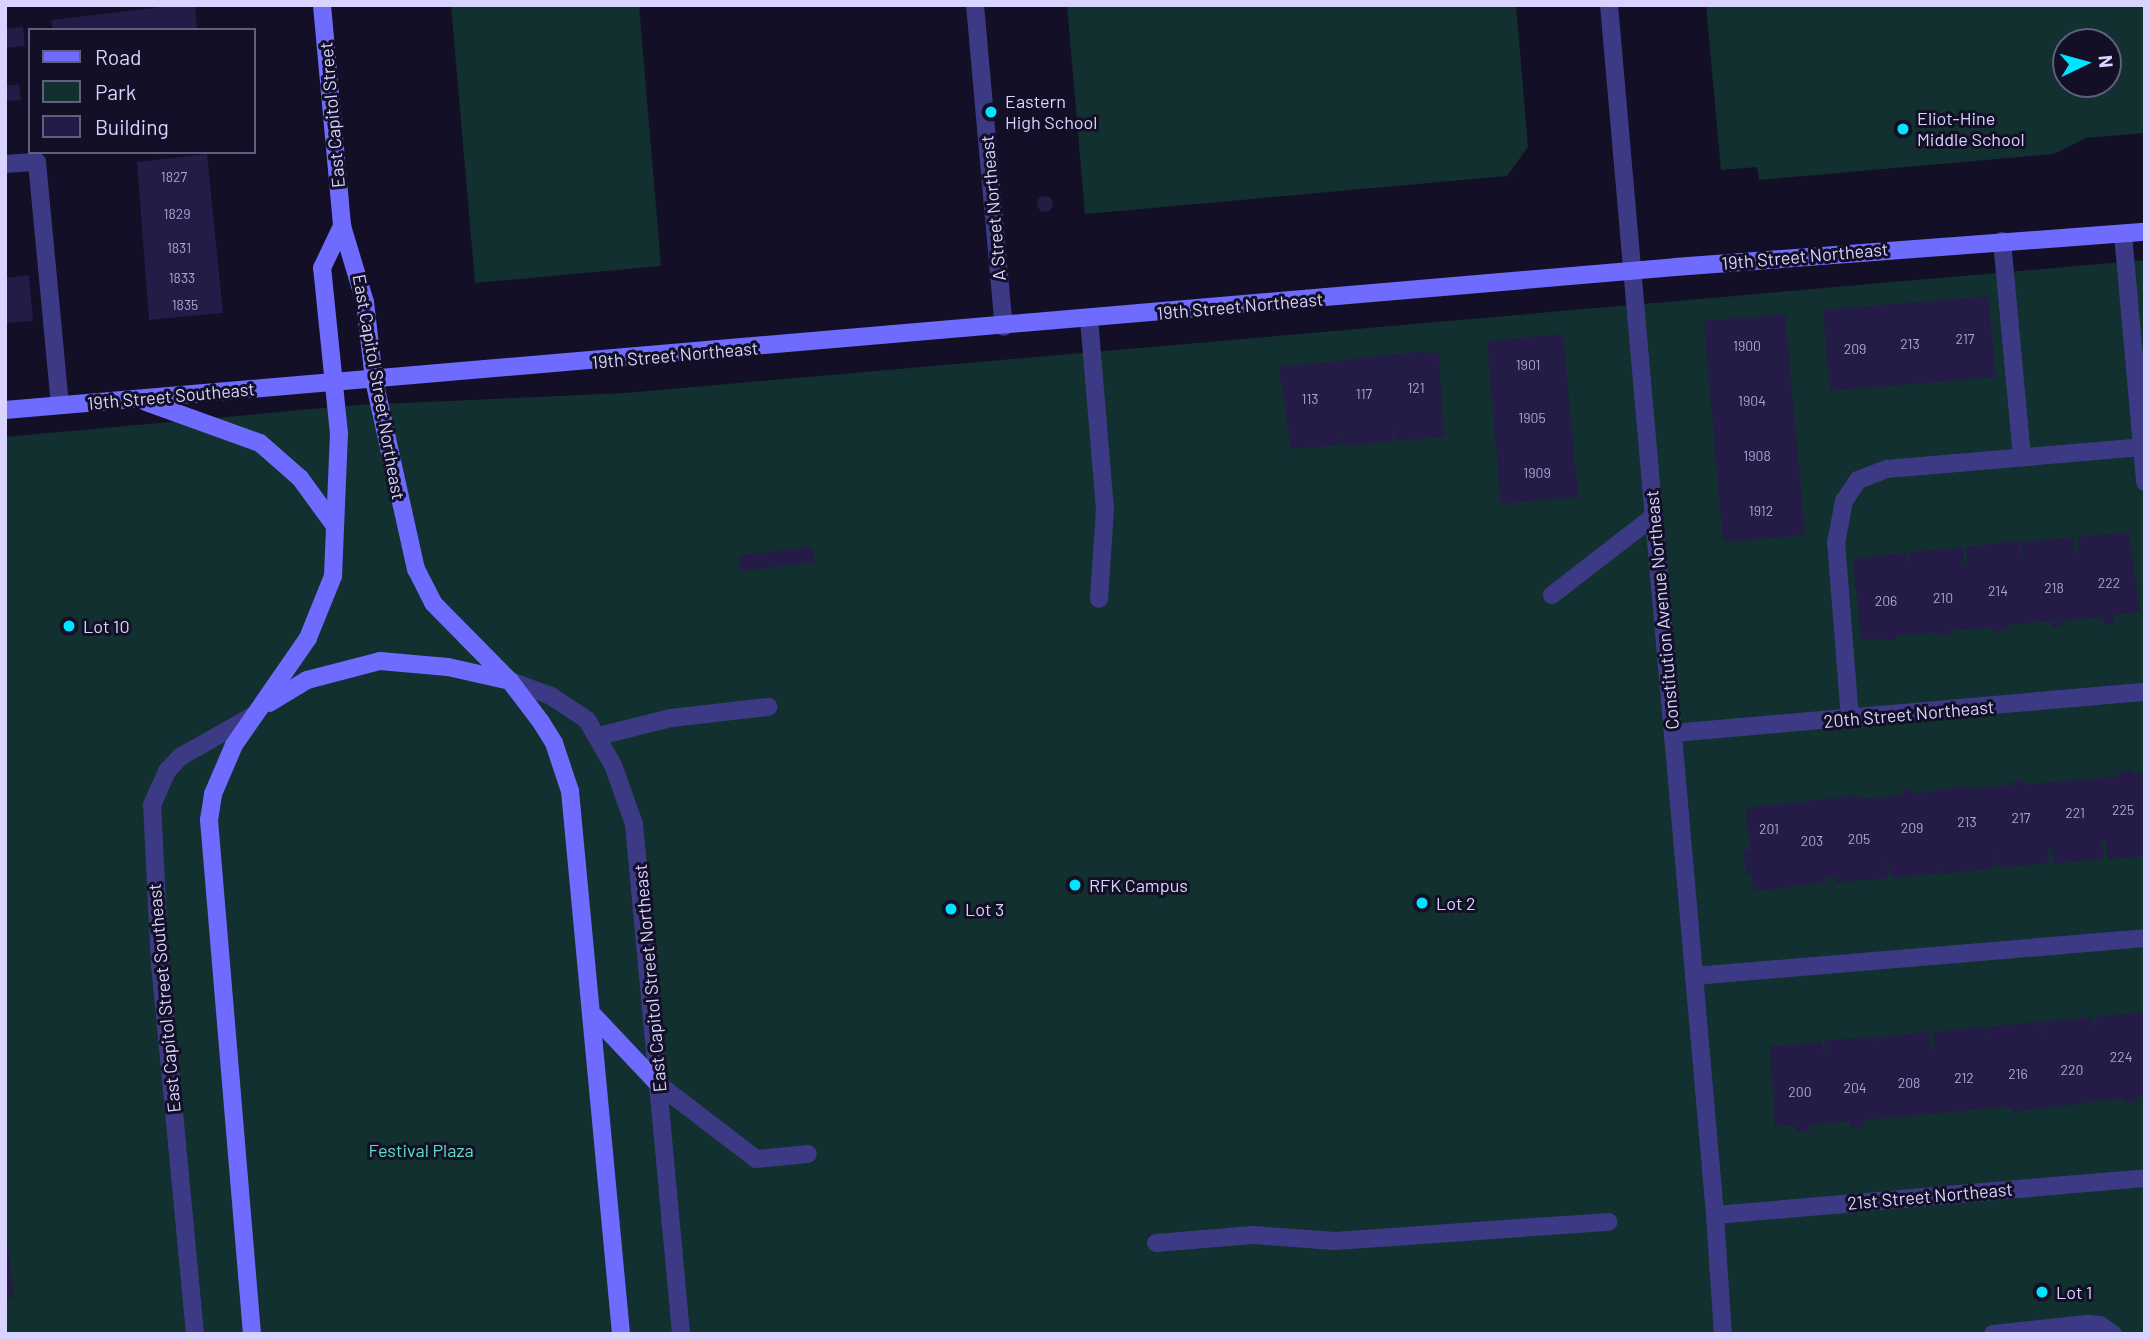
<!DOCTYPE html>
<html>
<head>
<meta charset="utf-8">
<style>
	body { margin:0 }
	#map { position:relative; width:2150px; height:1339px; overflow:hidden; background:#130f26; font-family:Barlow,sans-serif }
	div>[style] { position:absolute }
	.green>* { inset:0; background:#12302f }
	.building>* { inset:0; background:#241b47 }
	.round { border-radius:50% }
	.lane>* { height:18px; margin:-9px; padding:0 9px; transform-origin:9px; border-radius:9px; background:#3d3a85 }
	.street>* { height:18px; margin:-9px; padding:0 9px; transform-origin:9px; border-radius:9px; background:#3d3a85 }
	.secondary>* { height:18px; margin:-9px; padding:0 9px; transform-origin:9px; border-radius:9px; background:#6f6bff }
	.dots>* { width:19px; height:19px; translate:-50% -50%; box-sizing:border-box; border:4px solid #130f26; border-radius:50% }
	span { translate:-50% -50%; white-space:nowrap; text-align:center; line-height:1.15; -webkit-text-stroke:6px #130f26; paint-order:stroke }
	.number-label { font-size:14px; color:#aca6d1 }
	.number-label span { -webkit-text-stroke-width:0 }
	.poi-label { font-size:18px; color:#d9d4ff }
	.left { translate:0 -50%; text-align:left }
	.street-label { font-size:18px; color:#d9d4ff }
	.park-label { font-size:18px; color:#5fe0c0 }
	.frame { position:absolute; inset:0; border:7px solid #d9d4ff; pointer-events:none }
	.legend { position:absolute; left:28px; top:28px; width:228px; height:126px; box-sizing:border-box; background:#130f26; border:2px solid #625e7d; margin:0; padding:9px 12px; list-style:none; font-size:21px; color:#d9d4ff }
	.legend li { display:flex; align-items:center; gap:14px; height:35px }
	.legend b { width:35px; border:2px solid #625e7d }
	.north { position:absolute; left:2052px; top:28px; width:70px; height:70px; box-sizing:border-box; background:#130f26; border:2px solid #625e7d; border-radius:50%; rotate:85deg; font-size:19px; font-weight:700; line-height:28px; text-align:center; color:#d9d4ff }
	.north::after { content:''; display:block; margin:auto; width:24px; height:32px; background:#00e5ff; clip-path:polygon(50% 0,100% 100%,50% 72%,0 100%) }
</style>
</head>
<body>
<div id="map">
	<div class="green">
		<i style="clip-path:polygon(451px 5px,639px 5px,661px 266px,475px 283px)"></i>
		<i style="clip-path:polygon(1067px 5px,1516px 5px,1528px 147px,1507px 176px,1085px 214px)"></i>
		<i style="clip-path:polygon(evenodd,1706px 5px,2145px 5px,2145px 133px,2086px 138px,2054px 154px,1759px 180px,1757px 167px,1721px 170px,1706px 5px,2066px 42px,2108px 42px,2108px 84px,2066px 84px,2066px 42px)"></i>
		<i style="clip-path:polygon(2145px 260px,2145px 1334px,5px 1334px,5px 437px,357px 405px,625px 393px)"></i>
	</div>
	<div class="building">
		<i style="clip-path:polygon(178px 5px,195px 5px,197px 30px,53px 30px,51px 20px)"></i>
		<i style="clip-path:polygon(23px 27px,25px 46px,5px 48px,5px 29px)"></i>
		<i style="clip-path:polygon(19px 84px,21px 100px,5px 101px,5px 86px)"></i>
		<i style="clip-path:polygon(207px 154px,223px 313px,149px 320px,137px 162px)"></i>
		<i class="round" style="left:1037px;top:196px;width:16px;height:16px"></i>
		<i style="clip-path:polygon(29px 275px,33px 321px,5px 323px,5px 278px)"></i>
		<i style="clip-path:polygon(1988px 296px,1996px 377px,1830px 391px,1823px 310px)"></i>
		<i style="clip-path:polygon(1785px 314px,1805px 535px,1723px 542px,1704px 321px)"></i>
		<i style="clip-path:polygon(1563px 334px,1578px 497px,1501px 504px,1487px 341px)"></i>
		<i style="clip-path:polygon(1418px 352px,1439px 353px,1444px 437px,1396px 441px,1394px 425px,1393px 441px,1343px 446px,1341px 430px,1340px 445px,1291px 449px,1279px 367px)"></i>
		<i style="clip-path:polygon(2129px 532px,2140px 612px,2113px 615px,2114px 624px,2104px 625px,2103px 617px,2062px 621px,2062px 627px,2053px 628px,2052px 621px,2007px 625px,2007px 630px,1993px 632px,1992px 627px,1951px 631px,1952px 635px,1938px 636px,1938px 632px,1896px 636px,1896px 640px,1861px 639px,1853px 558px,1907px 553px,1908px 569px,1910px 552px,1963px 547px,1964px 563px,1968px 563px,1966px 547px,2018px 541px,2023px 558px,2022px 542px,2074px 537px,2075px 553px,2079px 553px,2077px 537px)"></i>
		<i style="clip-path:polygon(813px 547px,815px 562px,741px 571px,739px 555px)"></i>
		<i style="clip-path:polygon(2132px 770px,2133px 775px,2145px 774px,2145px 856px,2108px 859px,2106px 842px,2102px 842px,2104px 859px,2054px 864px,2052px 848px,2048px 849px,2049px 863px,1999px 868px,1995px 853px,1996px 868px,1944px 874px,1941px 859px,1942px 873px,1892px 878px,1887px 861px,1888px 878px,1836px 883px,1835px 877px,1825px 878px,1826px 883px,1753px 891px,1752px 873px,1746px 874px,1743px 850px,1750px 850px,1746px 808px,1862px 795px,1862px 799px,1902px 795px,1902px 790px,1915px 789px,1915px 794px,1970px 785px,1970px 789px,2011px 785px,2010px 781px,2025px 780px,2025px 785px,2120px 776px,2119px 771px)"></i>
		<i style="clip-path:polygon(2145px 1012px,2145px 1096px,2136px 1097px,2137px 1102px,2125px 1103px,2124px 1098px,2012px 1112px,2012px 1107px,1994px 1108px,1864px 1120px,1864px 1127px,1851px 1128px,1850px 1121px,1809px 1125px,1810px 1131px,1796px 1132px,1795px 1125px,1775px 1127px,1770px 1047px,1821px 1042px,1826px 1058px,1824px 1041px,1875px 1036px,1880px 1053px,1878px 1037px,1929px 1032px,1930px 1049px,1934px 1048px,1933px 1032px,1984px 1027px,1988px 1043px,1986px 1027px,2038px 1022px,2042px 1039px,2040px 1022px,2092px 1017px,2096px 1034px,2095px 1017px)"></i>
		<i style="clip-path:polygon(5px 1223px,14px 1297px,5px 1298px)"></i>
	</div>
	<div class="lane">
		<i style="left:975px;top:5px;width:323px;rotate:84.9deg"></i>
		<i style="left:5px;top:164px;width:32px;rotate:-4deg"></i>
		<i style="left:37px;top:162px;width:244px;rotate:84.6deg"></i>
		<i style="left:2123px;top:234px;width:249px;rotate:84.9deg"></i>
		<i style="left:2002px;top:241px;width:217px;rotate:84.7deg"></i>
		<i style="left:1089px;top:319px;width:191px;rotate:85.2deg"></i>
		<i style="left:1105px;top:509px;width:90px;rotate:93.8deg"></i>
		<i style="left:1552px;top:595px;width:128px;rotate:-37.7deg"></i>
		<i style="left:1850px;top:719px;width:177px;rotate:-94.5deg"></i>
		<i style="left:1836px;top:543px;width:43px;rotate:-79.2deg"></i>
		<i style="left:1844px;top:501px;width:25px;rotate:-56deg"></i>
		<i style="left:1858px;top:480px;width:31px;rotate:-21deg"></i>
		<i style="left:1887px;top:469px;width:256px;rotate:-4.9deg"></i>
		<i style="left:599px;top:736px;width:74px;rotate:-14deg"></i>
		<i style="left:671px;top:718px;width:98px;rotate:-6.5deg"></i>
		<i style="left:1694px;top:976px;width:453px;rotate:-4.8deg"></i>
		<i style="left:658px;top:1084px;width:123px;rotate:37.4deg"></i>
		<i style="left:756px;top:1159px;width:52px;rotate:-5.5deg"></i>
		<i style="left:1715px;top:1215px;width:119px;rotate:86.2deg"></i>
		<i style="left:1156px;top:1243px;width:97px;rotate:-4.7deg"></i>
		<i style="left:1253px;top:1235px;width:82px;rotate:4.2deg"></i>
		<i style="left:1335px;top:1241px;width:274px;rotate:-4deg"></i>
		<i style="left:1993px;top:1334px;width:95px;rotate:-6.1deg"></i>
		<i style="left:2087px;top:1324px;width:13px;rotate:4deg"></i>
		<i style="left:2100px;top:1325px;width:16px;rotate:35deg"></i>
	</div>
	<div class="street">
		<i style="left:1609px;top:5px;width:1215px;rotate:84.99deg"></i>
		<i style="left:1715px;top:1215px;width:432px;rotate:-4.9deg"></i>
		<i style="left:510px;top:681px;width:44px;rotate:20.1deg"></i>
		<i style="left:551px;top:696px;width:43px;rotate:33.7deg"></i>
		<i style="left:587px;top:720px;width:52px;rotate:60deg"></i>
		<i style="left:613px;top:765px;width:63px;rotate:70.4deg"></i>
		<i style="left:634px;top:824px;width:512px;rotate:84.73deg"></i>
		<i style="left:1673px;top:733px;width:474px;rotate:-5deg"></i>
		<i style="left:195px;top:1334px;width:370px;rotate:-95.4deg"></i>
		<i style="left:160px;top:966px;width:161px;rotate:-92.8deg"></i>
		<i style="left:152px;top:805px;width:37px;rotate:-66deg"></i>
		<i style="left:167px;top:771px;width:19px;rotate:-47deg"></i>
		<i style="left:180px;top:757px;width:87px;rotate:-29.5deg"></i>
	</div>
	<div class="secondary">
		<i style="left:322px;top:5px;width:222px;rotate:84.8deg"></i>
		<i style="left:342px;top:226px;width:79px;rotate:73.2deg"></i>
		<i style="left:365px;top:302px;width:79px;rotate:83.4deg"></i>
		<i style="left:374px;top:380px;width:194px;rotate:77.5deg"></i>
		<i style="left:416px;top:569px;width:38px;rotate:63deg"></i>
		<i style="left:433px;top:603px;width:110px;rotate:45.4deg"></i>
		<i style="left:510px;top:681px;width:51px;rotate:52.9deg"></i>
		<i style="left:541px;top:722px;width:25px;rotate:58deg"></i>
		<i style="left:554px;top:743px;width:51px;rotate:71.6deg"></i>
		<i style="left:570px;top:791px;width:545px;rotate:84.63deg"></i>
		<i style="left:146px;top:402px;width:121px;rotate:19.8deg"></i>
		<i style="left:260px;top:443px;width:53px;rotate:41.2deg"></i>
		<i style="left:300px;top:478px;width:59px;rotate:53.9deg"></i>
		<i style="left:5px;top:410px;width:1676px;rotate:-4.89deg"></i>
		<i style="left:1675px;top:267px;width:471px;rotate:-4.3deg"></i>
		<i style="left:269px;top:703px;width:44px;rotate:-31.2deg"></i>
		<i style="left:307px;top:680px;width:75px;rotate:-14.6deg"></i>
		<i style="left:380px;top:661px;width:68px;rotate:5deg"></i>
		<i style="left:448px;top:667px;width:64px;rotate:12.7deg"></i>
		<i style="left:594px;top:1016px;width:93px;rotate:46.7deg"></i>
		<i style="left:252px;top:1334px;width:516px;rotate:-94.78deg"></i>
		<i style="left:209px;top:820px;width:26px;rotate:-81deg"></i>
		<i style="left:213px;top:794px;width:53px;rotate:-66.8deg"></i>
		<i style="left:234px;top:745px;width:130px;rotate:-55.3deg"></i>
		<i style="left:308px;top:638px;width:67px;rotate:-68deg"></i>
		<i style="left:333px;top:576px;width:142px;rotate:-87.6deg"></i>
		<i style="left:339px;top:434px;width:167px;rotate:-95.8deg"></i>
		<i style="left:322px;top:268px;width:47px;rotate:-64.5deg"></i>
	</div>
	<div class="dots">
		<i style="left:991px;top:112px;background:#00e5ff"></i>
		<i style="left:1903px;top:129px;background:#00e5ff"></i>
		<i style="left:69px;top:626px;background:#00e5ff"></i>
		<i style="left:1075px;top:885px;background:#00e5ff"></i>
		<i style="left:1422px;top:903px;background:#00e5ff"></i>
		<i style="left:951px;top:909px;background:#00e5ff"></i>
		<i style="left:2042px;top:1292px;background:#00e5ff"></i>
	</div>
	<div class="number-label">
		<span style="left:174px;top:177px">1827</span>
		<span style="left:177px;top:214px">1829</span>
		<span style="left:179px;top:248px">1831</span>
		<span style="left:182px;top:278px">1833</span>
		<span style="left:185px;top:305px">1835</span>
		<span style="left:1965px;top:339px">217</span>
		<span style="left:1910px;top:344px">213</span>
		<span style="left:1747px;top:346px">1900</span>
		<span style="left:1855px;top:349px">209</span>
		<span style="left:1528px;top:365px">1901</span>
		<span style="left:1416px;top:388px">121</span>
		<span style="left:1364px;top:394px">117</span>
		<span style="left:1310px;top:399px">113</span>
		<span style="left:1752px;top:401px">1904</span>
		<span style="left:1532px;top:418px">1905</span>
		<span style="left:1757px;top:456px">1908</span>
		<span style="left:1537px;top:473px">1909</span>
		<span style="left:1761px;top:511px">1912</span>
		<span style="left:2109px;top:583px">222</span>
		<span style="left:2054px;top:588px">218</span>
		<span style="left:1998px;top:591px">214</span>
		<span style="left:1943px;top:598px">210</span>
		<span style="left:1886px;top:601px">206</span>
		<span style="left:2123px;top:810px">225</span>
		<span style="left:2075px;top:813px">221</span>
		<span style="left:2021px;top:818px">217</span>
		<span style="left:1967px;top:822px">213</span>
		<span style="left:1912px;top:828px">209</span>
		<span style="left:1769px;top:829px">201</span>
		<span style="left:1859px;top:839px">205</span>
		<span style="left:1812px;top:841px">203</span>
		<span style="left:2121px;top:1057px">224</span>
		<span style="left:2072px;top:1070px">220</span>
		<span style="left:2018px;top:1074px">216</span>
		<span style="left:1964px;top:1078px">212</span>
		<span style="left:1909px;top:1083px">208</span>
		<span style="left:1855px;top:1088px">204</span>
		<span style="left:1800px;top:1092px">200</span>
	</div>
	<div class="poi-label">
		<span class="left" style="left:1005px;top:112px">Eastern<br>High School</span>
		<span class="left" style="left:1917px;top:129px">Eliot-Hine<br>Middle School</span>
		<span class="left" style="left:83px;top:626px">Lot 10</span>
		<span class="left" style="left:1089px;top:885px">RFK Campus</span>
		<span class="left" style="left:1436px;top:903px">Lot 2</span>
		<span class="left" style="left:965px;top:909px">Lot 3</span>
		<span class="left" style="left:2056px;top:1292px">Lot 1</span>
	</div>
	<div class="street-label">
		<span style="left:332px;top:115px;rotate:-95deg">East Capitol Street</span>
		<span style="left:993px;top:208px;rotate:-95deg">A Street Northeast</span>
		<span style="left:1805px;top:256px;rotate:-5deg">19th Street Northeast</span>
		<span style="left:1240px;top:306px;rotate:-5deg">19th Street Northeast</span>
		<span style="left:675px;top:355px;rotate:-5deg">19th Street Northeast</span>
		<span style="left:379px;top:387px;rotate:80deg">East Capitol Street Northeast</span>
		<span style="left:171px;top:396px;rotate:-5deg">19th Street Southeast</span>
		<span style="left:1662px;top:610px;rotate:-95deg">Constitution Avenue Northeast</span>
		<span style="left:1909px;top:714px;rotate:-5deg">20th Street Northeast</span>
		<span style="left:650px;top:978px;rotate:-95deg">East Capitol Street Northeast</span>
		<span style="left:164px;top:998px;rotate:-95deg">East Capitol Street Southeast</span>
		<span style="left:1930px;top:1196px;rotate:-5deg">21st Street Northeast</span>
	</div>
	<div class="park-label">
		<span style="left:421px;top:1150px">Festival Plaza</span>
	</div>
	<div class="frame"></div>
	<ul class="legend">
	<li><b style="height:9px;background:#6f6bff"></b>Road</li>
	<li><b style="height:19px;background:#12302f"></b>Park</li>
	<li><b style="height:19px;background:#241b47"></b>Building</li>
	</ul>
	<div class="north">N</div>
</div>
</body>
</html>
